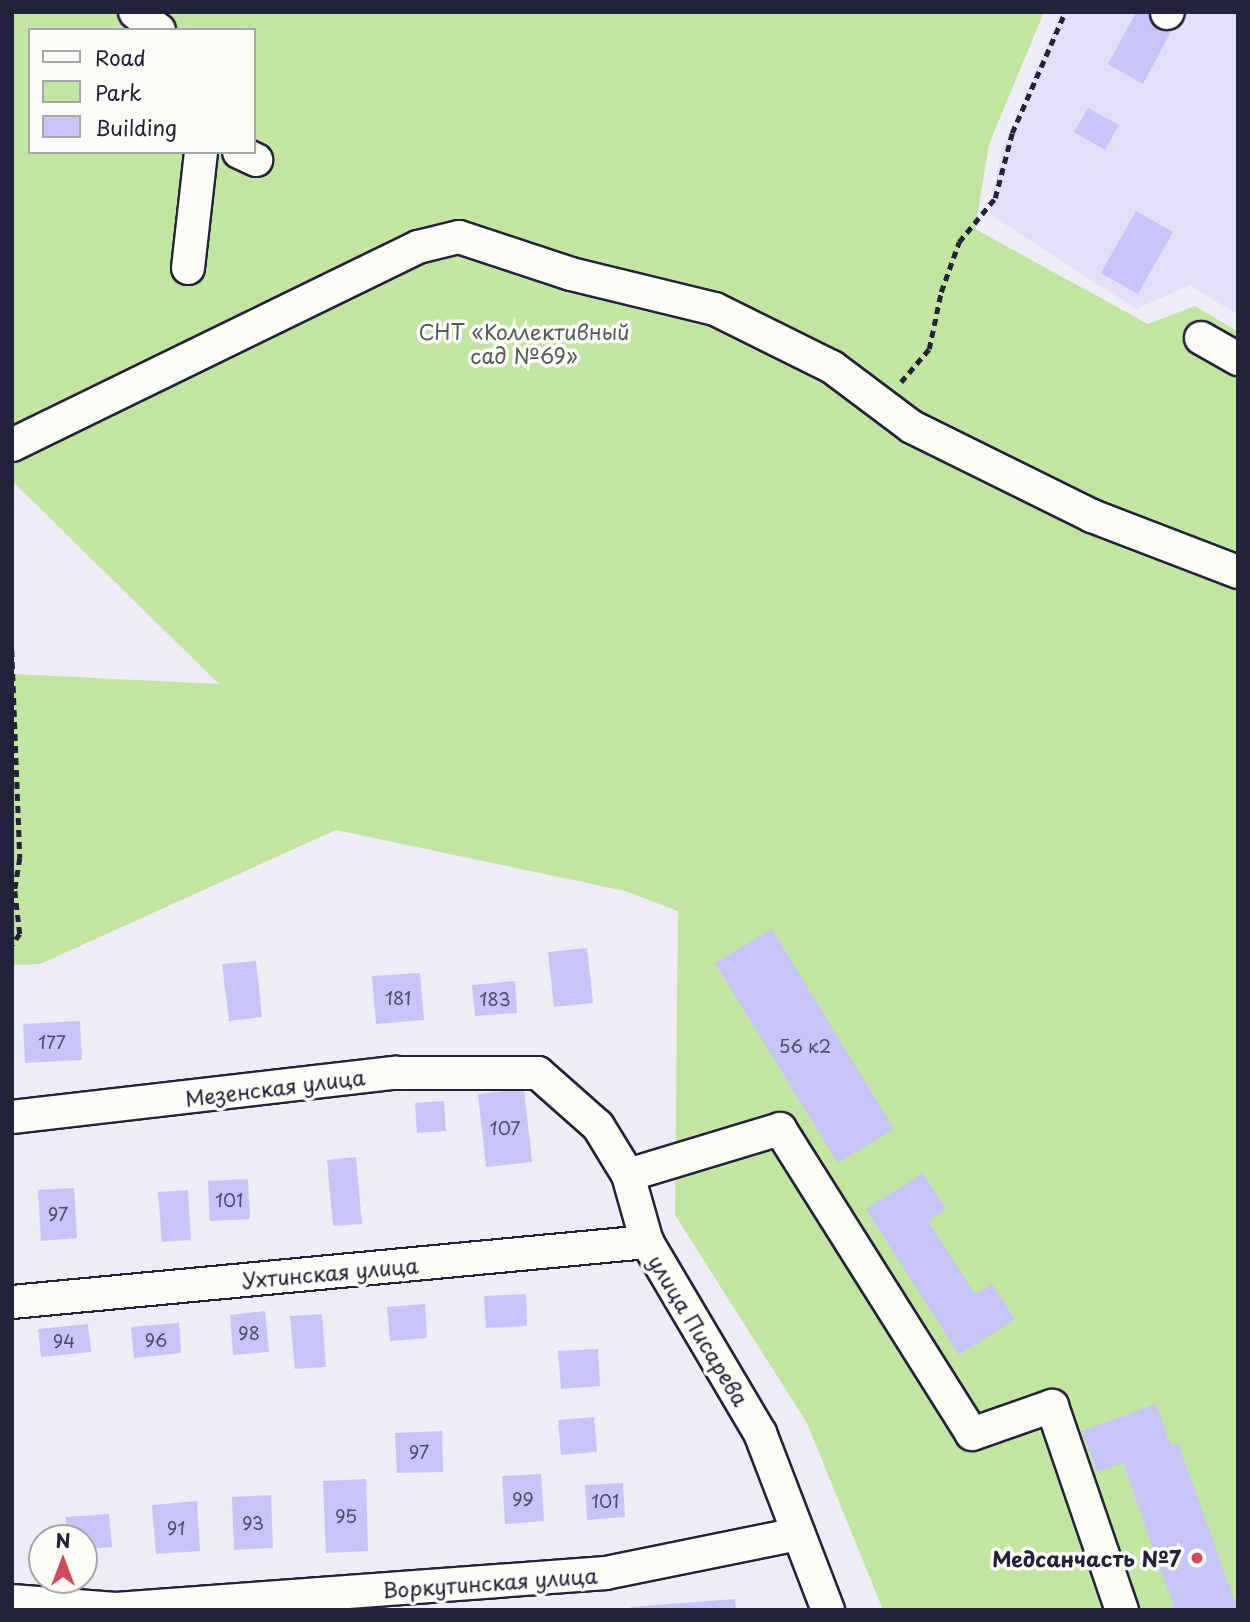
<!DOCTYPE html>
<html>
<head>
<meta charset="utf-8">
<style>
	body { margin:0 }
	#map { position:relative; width:1250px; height:1622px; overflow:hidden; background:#edecf7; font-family:"Playpen Sans",sans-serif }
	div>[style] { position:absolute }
	.built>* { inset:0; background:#e2e0f7 }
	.green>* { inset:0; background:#c1e6a1 }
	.building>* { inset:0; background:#c7c5f8 }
	.path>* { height:4.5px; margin-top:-2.25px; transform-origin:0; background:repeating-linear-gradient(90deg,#22223b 0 7px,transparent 0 12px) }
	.roads { filter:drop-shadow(2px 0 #22223b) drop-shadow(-2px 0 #22223b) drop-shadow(0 2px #22223b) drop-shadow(0 -2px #22223b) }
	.minor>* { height:32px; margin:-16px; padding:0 16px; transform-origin:16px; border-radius:16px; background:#fdfcf7 }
	.dots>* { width:19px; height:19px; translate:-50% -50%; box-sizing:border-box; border:4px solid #fdfcf7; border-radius:50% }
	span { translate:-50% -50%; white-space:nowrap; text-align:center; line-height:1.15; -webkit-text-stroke:7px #fdfcf7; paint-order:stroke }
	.number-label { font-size:18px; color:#4b4b6a }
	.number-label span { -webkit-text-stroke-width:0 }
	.park-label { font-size:21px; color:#525d5a }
	.street-label { font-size:21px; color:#22223b }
	.poi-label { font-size:21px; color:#22223b; font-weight:700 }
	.right { translate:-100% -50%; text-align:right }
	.frame { position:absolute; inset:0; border:14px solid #22223b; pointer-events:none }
	.legend { position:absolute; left:28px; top:28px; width:228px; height:126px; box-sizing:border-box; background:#fdfcf7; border:2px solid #a5a5ac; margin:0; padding:9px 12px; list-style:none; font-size:21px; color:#22223b }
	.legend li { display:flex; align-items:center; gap:14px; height:35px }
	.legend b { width:35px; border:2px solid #a5a5ac }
	.north { position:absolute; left:28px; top:1524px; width:70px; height:70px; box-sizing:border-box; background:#fdfcf7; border:2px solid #a5a5ac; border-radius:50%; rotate:0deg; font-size:19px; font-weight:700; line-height:28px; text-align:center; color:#22223b }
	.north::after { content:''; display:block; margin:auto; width:24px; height:32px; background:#d1495b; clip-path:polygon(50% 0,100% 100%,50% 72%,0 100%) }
</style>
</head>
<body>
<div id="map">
	<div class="built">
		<i style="clip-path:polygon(1061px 12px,1238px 12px,1238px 315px,1190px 285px,1136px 309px,989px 214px,1002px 149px)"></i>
	</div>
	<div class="green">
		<i style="clip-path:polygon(evenodd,12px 12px,1044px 12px,989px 144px,975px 229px,1148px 324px,1195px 306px,1238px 332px,1238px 1610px,883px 1610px,807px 1423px,675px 1215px,678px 911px,625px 891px,336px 830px,40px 964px,12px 965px,12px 674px,219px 684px,12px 481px,12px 12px,30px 30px,254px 30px,254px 152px,30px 152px,30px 30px)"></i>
	</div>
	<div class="building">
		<i style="clip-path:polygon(1136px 12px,1149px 12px,1174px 26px,1143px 84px,1108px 64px)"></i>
		<i style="clip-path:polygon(1088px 108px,1119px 125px,1105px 150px,1074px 132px)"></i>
		<i style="clip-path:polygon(1136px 211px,1173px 232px,1138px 294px,1101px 273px)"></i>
		<i style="clip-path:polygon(772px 929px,894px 1129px,838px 1163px,715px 963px)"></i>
		<i style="clip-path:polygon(587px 948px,593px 1003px,554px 1007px,548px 952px)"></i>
		<i style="clip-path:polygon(256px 961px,262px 1017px,229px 1021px,222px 964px)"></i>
		<i style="clip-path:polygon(420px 973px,424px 1020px,376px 1024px,372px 976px)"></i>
		<i style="clip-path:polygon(515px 981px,517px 1013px,475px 1016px,472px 985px)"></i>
		<i style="clip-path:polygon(80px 1021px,82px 1060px,25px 1063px,23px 1024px)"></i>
		<i style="clip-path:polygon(524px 1089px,532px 1162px,486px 1167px,478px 1094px)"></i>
		<i style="clip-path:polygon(444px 1101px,446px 1131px,417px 1133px,415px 1103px)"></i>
		<i style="clip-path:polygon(356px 1157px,362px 1224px,333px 1226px,327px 1160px)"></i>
		<i style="clip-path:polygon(923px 1173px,946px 1209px,928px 1221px,975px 1294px,992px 1284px,1015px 1319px,959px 1355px,866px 1209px)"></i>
		<i style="clip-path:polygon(248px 1179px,250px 1219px,210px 1221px,208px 1181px)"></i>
		<i style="clip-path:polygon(74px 1188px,77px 1238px,41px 1241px,38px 1190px)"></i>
		<i style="clip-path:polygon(188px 1190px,191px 1240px,162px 1242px,158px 1192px)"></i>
		<i style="clip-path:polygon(526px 1294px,527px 1326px,486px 1328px,484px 1296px)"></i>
		<i style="clip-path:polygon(425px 1304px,427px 1338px,390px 1341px,387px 1307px)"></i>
		<i style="clip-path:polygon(265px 1311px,269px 1352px,233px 1355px,230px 1315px)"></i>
		<i style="clip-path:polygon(322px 1314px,326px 1367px,295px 1369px,290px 1316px)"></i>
		<i style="clip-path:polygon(179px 1323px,181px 1353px,134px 1358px,131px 1327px)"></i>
		<i style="clip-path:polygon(88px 1324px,91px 1352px,41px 1357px,38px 1329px)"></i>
		<i style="clip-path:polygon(598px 1349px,600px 1386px,561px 1389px,558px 1351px)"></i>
		<i style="clip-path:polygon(1156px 1404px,1171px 1446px,1178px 1443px,1238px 1610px,1175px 1610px,1123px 1463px,1097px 1472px,1082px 1431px)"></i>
		<i style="clip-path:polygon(594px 1417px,597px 1452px,561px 1455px,558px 1420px)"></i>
		<i style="clip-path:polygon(442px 1431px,443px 1472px,397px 1473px,395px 1433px)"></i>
		<i style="clip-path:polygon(541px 1474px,544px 1521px,505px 1524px,502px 1476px)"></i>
		<i style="clip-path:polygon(366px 1479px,368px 1551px,326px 1553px,323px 1481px)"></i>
		<i style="clip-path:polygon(623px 1483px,625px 1517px,587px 1520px,585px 1485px)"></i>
		<i style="clip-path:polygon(271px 1495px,273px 1548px,234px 1550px,232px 1497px)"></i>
		<i style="clip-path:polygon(197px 1501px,200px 1551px,156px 1554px,152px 1505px)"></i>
		<i style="clip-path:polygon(109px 1514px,112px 1547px,84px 1549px,84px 1538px,67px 1538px,66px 1517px)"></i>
		<i style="clip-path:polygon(735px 1599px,736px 1610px,631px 1610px,631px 1607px)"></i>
	</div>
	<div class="path">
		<i style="left:901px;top:382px;width:43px;rotate:-49.7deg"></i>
		<i style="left:929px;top:349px;width:58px;rotate:-78.1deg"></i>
		<i style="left:941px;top:292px;width:53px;rotate:-70.2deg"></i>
		<i style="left:959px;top:242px;width:57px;rotate:-50.7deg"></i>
		<i style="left:995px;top:198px;width:67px;rotate:-75.3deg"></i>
		<i style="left:1012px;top:133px;width:132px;rotate:-66.3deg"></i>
		<i style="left:12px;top:650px;width:208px;rotate:87.8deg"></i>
		<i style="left:20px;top:858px;width:33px;rotate:99deg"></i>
		<i style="left:15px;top:891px;width:43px;rotate:83.4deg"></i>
		<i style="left:20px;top:934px;width:14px;rotate:126deg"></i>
	</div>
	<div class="roads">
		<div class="minor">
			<i style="left:135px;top:12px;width:30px;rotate:37deg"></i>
			<i style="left:1167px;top:13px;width:1px;rotate:-45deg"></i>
			<i style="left:239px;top:152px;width:19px;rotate:25deg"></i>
			<i style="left:188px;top:268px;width:117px;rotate:-83.6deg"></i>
			<i style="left:1201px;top:338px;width:43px;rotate:29.6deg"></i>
			<i style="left:12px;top:445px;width:452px;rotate:-26deg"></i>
			<i style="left:418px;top:247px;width:42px;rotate:-13.7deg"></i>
			<i style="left:459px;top:237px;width:118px;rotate:18.3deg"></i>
			<i style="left:571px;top:274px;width:148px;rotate:13.7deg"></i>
			<i style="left:715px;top:309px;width:131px;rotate:26.4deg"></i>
			<i style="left:832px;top:367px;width:100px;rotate:36.9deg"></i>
			<i style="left:912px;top:427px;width:201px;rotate:26.3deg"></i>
			<i style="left:1092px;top:516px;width:156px;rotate:21deg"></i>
			<i style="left:12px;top:1117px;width:386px;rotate:-6.6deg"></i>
			<i style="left:395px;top:1073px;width:143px"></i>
			<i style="left:538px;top:1073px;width:80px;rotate:41.5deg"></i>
			<i style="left:598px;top:1126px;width:57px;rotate:58.5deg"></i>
			<i style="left:628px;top:1175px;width:70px;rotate:74.2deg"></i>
			<i style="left:647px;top:1242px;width:222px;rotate:59.4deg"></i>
			<i style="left:760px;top:1433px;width:190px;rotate:69deg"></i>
			<i style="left:628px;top:1175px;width:159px;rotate:-16.8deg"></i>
			<i style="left:780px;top:1129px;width:360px;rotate:57.8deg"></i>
			<i style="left:972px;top:1434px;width:85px;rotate:-19.3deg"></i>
			<i style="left:1052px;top:1406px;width:216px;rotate:71.1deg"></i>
			<i style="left:12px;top:1302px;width:638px;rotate:-5.4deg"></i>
			<i style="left:12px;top:1601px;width:104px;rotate:4.4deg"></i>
			<i style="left:116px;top:1609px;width:491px;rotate:-4.2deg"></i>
			<i style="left:606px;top:1573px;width:196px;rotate:-11.5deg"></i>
		</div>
	</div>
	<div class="dots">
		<i style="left:1197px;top:1558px;background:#d1495b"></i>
	</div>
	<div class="number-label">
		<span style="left:398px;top:998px">181</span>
		<span style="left:495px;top:999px">183</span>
		<span style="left:52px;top:1042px">177</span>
		<span style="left:805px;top:1046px">56 к2</span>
		<span style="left:505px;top:1128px">107</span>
		<span style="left:229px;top:1200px">101</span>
		<span style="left:58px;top:1214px">97</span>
		<span style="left:249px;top:1333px">98</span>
		<span style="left:156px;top:1340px">96</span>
		<span style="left:64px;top:1341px">94</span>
		<span style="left:419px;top:1452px">97</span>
		<span style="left:523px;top:1499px">99</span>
		<span style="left:605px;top:1501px">101</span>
		<span style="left:346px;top:1516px">95</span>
		<span style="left:253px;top:1523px">93</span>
		<span style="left:176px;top:1528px">91</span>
	</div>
	<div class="park-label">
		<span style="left:524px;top:343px">СНТ «Коллективный<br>сад №69»</span>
	</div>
	<div class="street-label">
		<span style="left:275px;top:1087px;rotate:-7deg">Мезенская улица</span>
		<span style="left:330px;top:1272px;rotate:-5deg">Ухтинская улица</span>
		<span style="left:699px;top:1330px;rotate:59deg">улица Писарева</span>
		<span style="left:490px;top:1582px;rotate:-4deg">Воркутинская улица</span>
	</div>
	<div class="poi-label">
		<span class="right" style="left:1181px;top:1558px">Медсанчасть №7</span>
	</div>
	<div class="frame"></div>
	<ul class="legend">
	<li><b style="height:9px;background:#fdfcf7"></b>Road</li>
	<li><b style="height:19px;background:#c1e6a1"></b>Park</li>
	<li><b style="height:19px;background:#c7c5f8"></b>Building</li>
	</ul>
	<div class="north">N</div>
</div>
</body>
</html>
